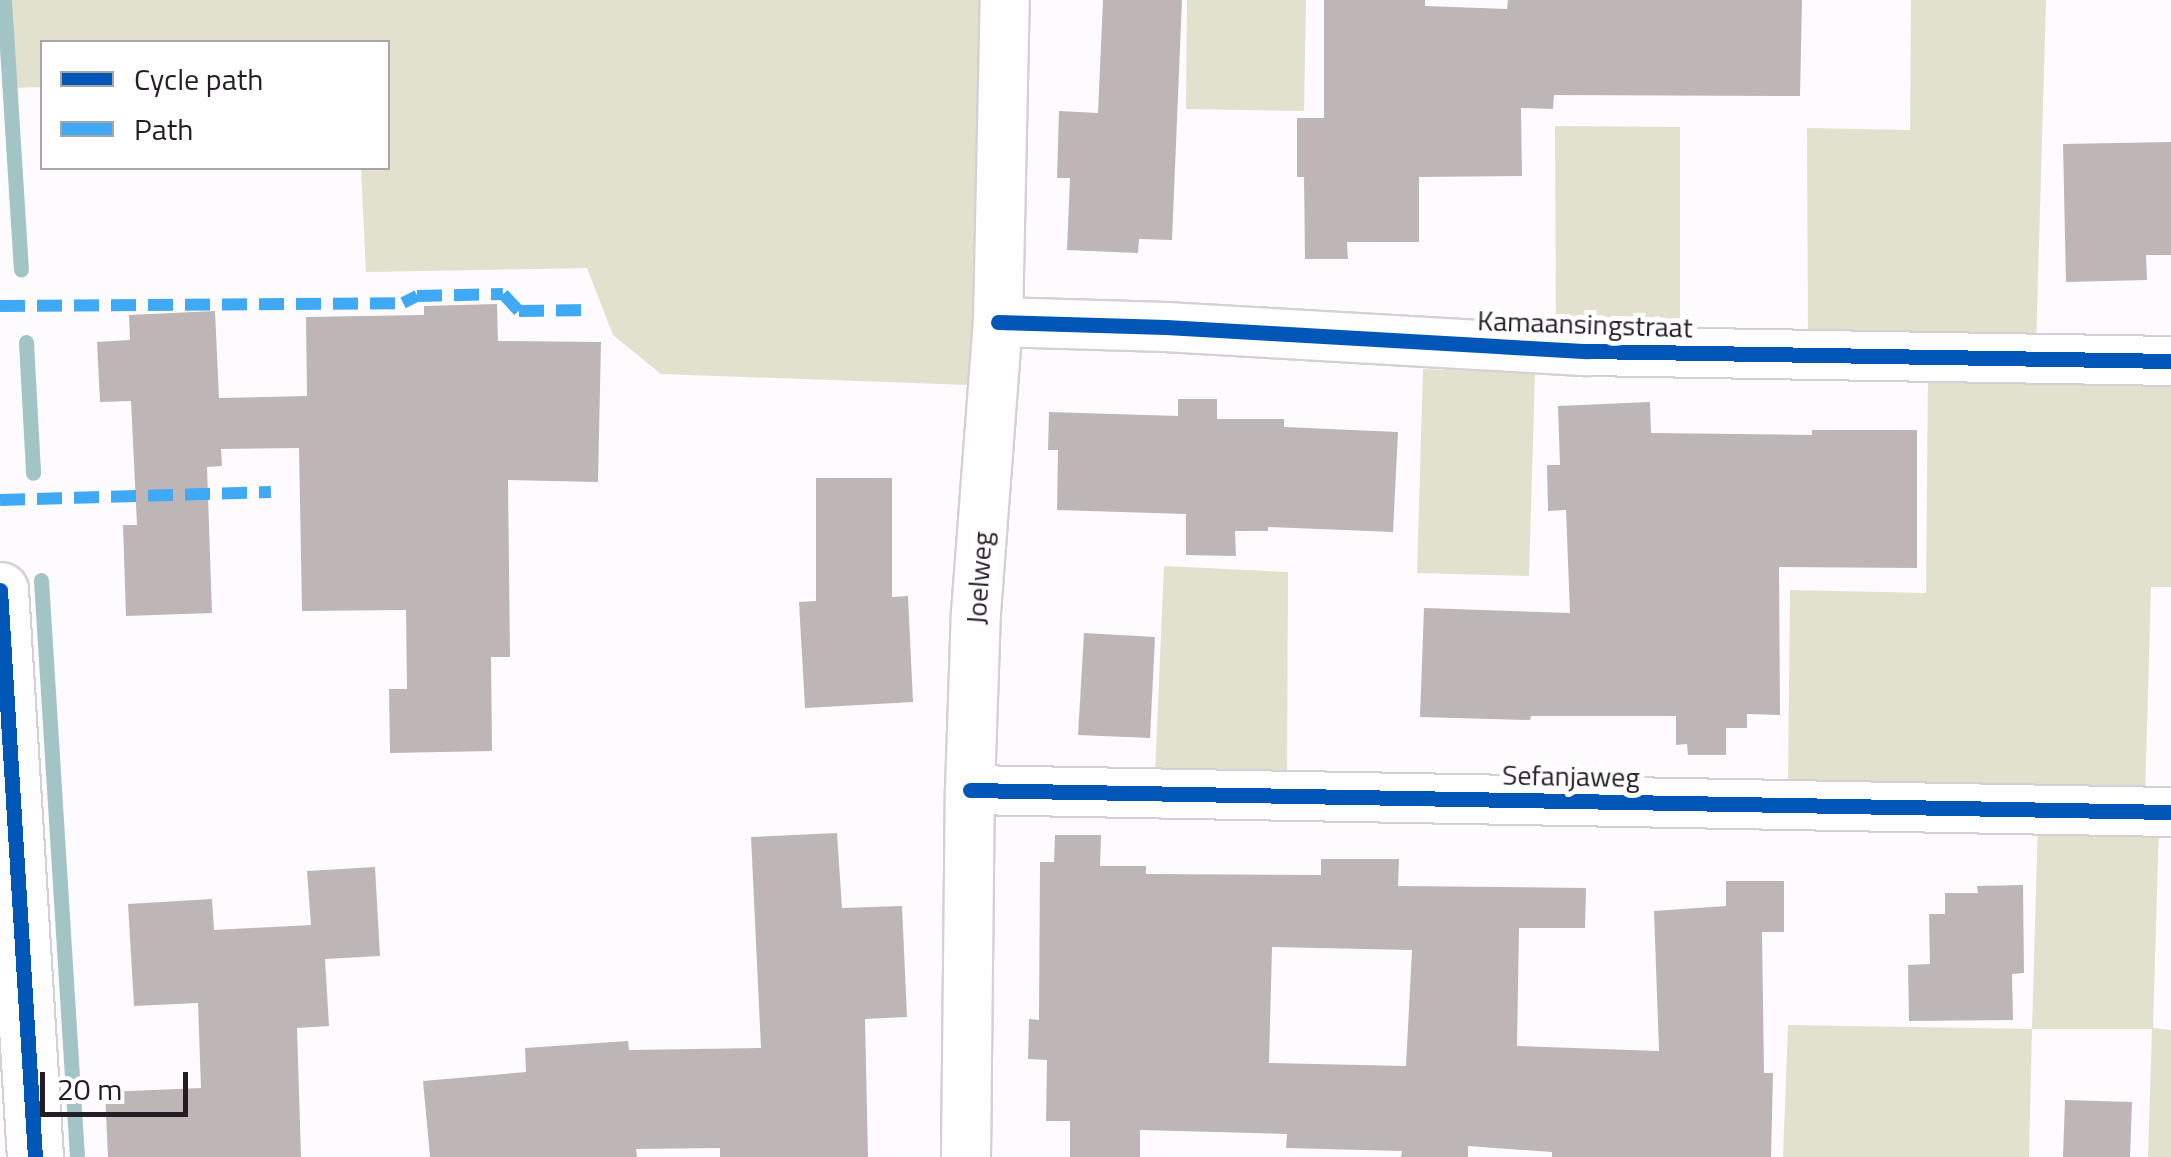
<!DOCTYPE html>
<html>
<head>
<meta charset="utf-8">
<style>
	body { margin:0 }
	#map { position:relative; width:2171px; height:1157px; overflow:hidden; background:#fdfbfd; font-family:"Titillium Web",sans-serif }
	div>[style] { position:absolute }
	.green>* { inset:0; background:#e1e1ce }
	.stream>* { height:15px; margin:-7.5px; padding:0 7.5px; transform-origin:7.5px; border-radius:7.5px; background:#a3c4c5 }
	.building>* { inset:0; background:#beb6b6 }
	.roads { filter:drop-shadow(2px 0 #d5d0d4) drop-shadow(-2px 0 #d5d0d4) drop-shadow(0 2px #d5d0d4) drop-shadow(0 -2px #d5d0d4) }
	.minor>* { height:48px; margin:-24px; padding:0 24px; transform-origin:24px; border-radius:24px; background:#fffeff }
	.tertiary>* { height:55px; margin:-27.5px; padding:0 27.5px; transform-origin:27.5px; border-radius:27.5px; background:#fffeff }
	.quiet>* { height:12px; margin-top:-6px; transform-origin:0; background:repeating-linear-gradient(90deg,#3fa9f5 0 25px,transparent 0 37px) }
	.cycleway>* { height:15px; margin:-7.5px; padding:0 7.5px; transform-origin:7.5px; border-radius:7.5px; background:#0057b8 }
	span { translate:-50% -50%; white-space:nowrap; text-align:center; line-height:1.15; -webkit-text-stroke:10px #fff; paint-order:stroke }
	.street-label { font-size:28px; color:#251d25 }
	.legend { position:absolute; left:40px; top:40px; width:350px; height:130px; box-sizing:border-box; background:#fff; border:2px solid #a8a5a8; margin:0; padding:12px 18px; list-style:none; font-size:30px; color:#251d25 }
	.legend li { display:flex; align-items:center; gap:20px; height:50px }
	.legend b { width:50px; border:2px solid #a8a5a8 }
	.scale { position:absolute; left:40px; top:1072px; width:148px; height:45px; box-sizing:border-box; border:5px solid #251d25; border-top:0; padding-left:12px; font-size:30px; line-height:35px; white-space:nowrap; color:#251d25; -webkit-text-stroke:8px #fff; paint-order:stroke }
</style>
</head>
<body>
<div id="map">
	<div class="green">
		<i style="clip-path:polygon(4px 0,988px 0,969px 385px,661px 374px,613px 335px,587px 268px,366px 272px,361px 168px,388px 168px,388px 42px,42px 42px,42px 87px,9px 88px)"></i>
		<i style="clip-path:polygon(1187px 0,1306px 0,1304px 111px,1186px 109px)"></i>
		<i style="clip-path:polygon(1911px 0,2046px 0,2036px 348px,1808px 349px,1807px 128px,1910px 130px)"></i>
		<i style="clip-path:polygon(1555px 126px,1680px 127px,1680px 348px,1556px 343px)"></i>
		<i style="clip-path:polygon(1423px 369px,1535px 373px,1529px 576px,1417px 573px)"></i>
		<i style="clip-path:polygon(1928px 375px,2171px 381px,2171px 587px,2151px 587px,2145px 798px,1788px 788px,1790px 590px,1926px 593px)"></i>
		<i style="clip-path:polygon(1164px 566px,1288px 572px,1287px 777px,1155px 775px)"></i>
		<i style="clip-path:polygon(2038px 821px,2159px 824px,2153px 1028px,2171px 1030px,2171px 1157px,2148px 1157px,2152px 1029px,2032px 1029px,2029px 1157px,1783px 1157px,1788px 1025px,2032px 1029px)"></i>
	</div>
	<div class="stream">
		<i style="left:4px;top:0;width:270px;rotate:86.4deg"></i>
		<i style="left:26px;top:342px;width:131px;rotate:86.9deg"></i>
		<i style="left:41px;top:580px;width:578px;rotate:86.43deg"></i>
	</div>
	<div class="building">
		<i style="clip-path:polygon(1103px 0,1182px 0,1172px 240px,1139px 239px,1138px 253px,1067px 250px,1070px 178px,1057px 178px,1059px 111px,1098px 113px)"></i>
		<i style="clip-path:polygon(1324px 0,1425px 0,1425px 6px,1507px 9px,1508px 0,1802px 0,1800px 96px,1554px 95px,1553px 109px,1521px 108px,1522px 176px,1419px 177px,1419px 242px,1347px 242px,1348px 259px,1305px 259px,1304px 177px,1297px 177px,1297px 118px,1324px 118px)"></i>
		<i style="clip-path:polygon(2171px 142px,2171px 255px,2146px 255px,2147px 280px,2066px 282px,2063px 144px)"></i>
		<i style="clip-path:polygon(497px 304px,498px 341px,601px 342px,598px 482px,508px 480px,510px 657px,491px 657px,492px 751px,390px 753px,389px 689px,407px 689px,406px 610px,302px 611px,299px 448px,221px 449px,222px 466px,207px 467px,212px 613px,126px 616px,123px 525px,137px 525px,131px 401px,100px 402px,97px 342px,130px 340px,129px 315px,215px 311px,219px 398px,307px 396px,306px 317px,424px 315px,424px 306px)"></i>
		<i style="clip-path:polygon(1178px 399px,1217px 399px,1217px 419px,1284px 419px,1284px 427px,1398px 432px,1393px 532px,1268px 527px,1268px 531px,1235px 531px,1236px 556px,1186px 555px,1186px 514px,1057px 510px,1058px 450px,1048px 450px,1049px 412px,1178px 416px)"></i>
		<i style="clip-path:polygon(1650px 402px,1651px 433px,1812px 435px,1812px 430px,1917px 430px,1917px 568px,1779px 567px,1780px 715px,1747px 714px,1747px 728px,1726px 728px,1726px 755px,1688px 755px,1687px 744px,1676px 745px,1676px 716px,1531px 716px,1530px 720px,1420px 717px,1424px 608px,1570px 613px,1566px 510px,1548px 511px,1547px 465px,1560px 465px,1558px 406px)"></i>
		<i style="clip-path:polygon(816px 478px,892px 478px,892px 597px,908px 596px,913px 702px,805px 708px,799px 602px,816px 601px)"></i>
		<i style="clip-path:polygon(1084px 633px,1155px 637px,1150px 738px,1078px 735px)"></i>
		<i style="clip-path:polygon(837px 833px,842px 908px,902px 906px,907px 1017px,865px 1019px,868px 1157px,720px 1157px,720px 1148px,636px 1149px,637px 1157px,430px 1157px,423px 1081px,526px 1072px,525px 1048px,628px 1041px,629px 1050px,761px 1048px,751px 837px)"></i>
		<i style="clip-path:polygon(evenodd,1055px 835px,1101px 835px,1100px 866px,1146px 866px,1146px 874px,1321px 875px,1321px 859px,1399px 859px,1398px 886px,1586px 888px,1585px 928px,1519px 928px,1517px 1046px,1659px 1051px,1654px 911px,1726px 906px,1726px 881px,1784px 881px,1784px 932px,1762px 932px,1764px 1073px,1773px 1073px,1771px 1157px,1552px 1157px,1552px 1152px,1468px 1146px,1468px 1157px,1401px 1157px,1402px 1151px,1286px 1148px,1287px 1134px,1140px 1130px,1140px 1157px,1070px 1157px,1070px 1121px,1046px 1121px,1047px 1060px,1028px 1059px,1029px 1019px,1039px 1020px,1040px 862px,1054px 862px,1055px 835px,1272px 947px,1412px 950px,1406px 1066px,1269px 1063px,1272px 947px)"></i>
		<i style="clip-path:polygon(375px 867px,380px 956px,325px 959px,329px 1026px,297px 1028px,301px 1157px,108px 1157px,105px 1092px,201px 1088px,198px 1003px,134px 1006px,128px 904px,212px 899px,214px 930px,311px 925px,307px 871px)"></i>
		<i style="clip-path:polygon(2023px 885px,2024px 973px,2012px 974px,2013px 1020px,1909px 1021px,1908px 965px,1930px 964px,1929px 914px,1945px 914px,1945px 893px,1978px 893px,1977px 886px)"></i>
		<i style="clip-path:polygon(2065px 1100px,2132px 1102px,2130px 1157px,2063px 1157px)"></i>
	</div>
	<div class="roads">
		<div class="minor">
			<i style="left:998px;top:322px;width:168px;rotate:1.7deg"></i>
			<i style="left:1166px;top:327px;width:422px;rotate:3.3deg"></i>
			<i style="left:1587px;top:351px;width:584px;rotate:0.98deg"></i>
			<i style="left:970px;top:790px;width:1201px;rotate:1.05deg"></i>
			<i style="left:966px;top:1157px;width:367px;rotate:-89.4deg"></i>
			<i style="left:970px;top:790px;width:177px;rotate:-88.1deg"></i>
			<i style="left:976px;top:613px;width:292px;rotate:-85.7deg"></i>
			<i style="left:998px;top:322px;width:322px;rotate:-88.8deg"></i>
		</div>
		<div class="tertiary">
			<i style="left:0;top:590px;width:568px;rotate:86.47deg"></i>
		</div>
	</div>
	<div class="quiet">
		<i style="left:0;top:306px;width:403px;rotate:-0.4deg"></i>
		<i style="left:403px;top:303px;width:16px;rotate:-27deg"></i>
		<i style="left:417px;top:296px;width:86px;rotate:-1.3deg"></i>
		<i style="left:503px;top:294px;width:23px;rotate:47deg"></i>
		<i style="left:519px;top:311px;width:71px;rotate:-0.8deg"></i>
		<i style="left:0;top:500px;width:271px;rotate:-1.7deg"></i>
	</div>
	<div class="cycleway">
		<i style="left:998px;top:322px;width:168px;rotate:1.7deg"></i>
		<i style="left:1166px;top:327px;width:422px;rotate:3.3deg"></i>
		<i style="left:1587px;top:351px;width:584px;rotate:0.98deg"></i>
		<i style="left:0;top:590px;width:568px;rotate:86.47deg"></i>
		<i style="left:970px;top:790px;width:1201px;rotate:1.05deg"></i>
	</div>
	<div class="street-label">
		<span style="left:1585px;top:324px;rotate:2deg">Kamaansingstraat</span>
		<span style="left:979px;top:578px;rotate:-86deg">Joelweg</span>
		<span style="left:1571px;top:776px;rotate:1deg">Sefanjaweg</span>
	</div>
	<ul class="legend">
	<li><b style="height:12px;background:#0057b8"></b>Cycle path</li>
	<li><b style="height:12px;background:#3fa9f5"></b>Path</li>
	</ul>
	<div class="scale">20 m</div>
</div>
</body>
</html>
